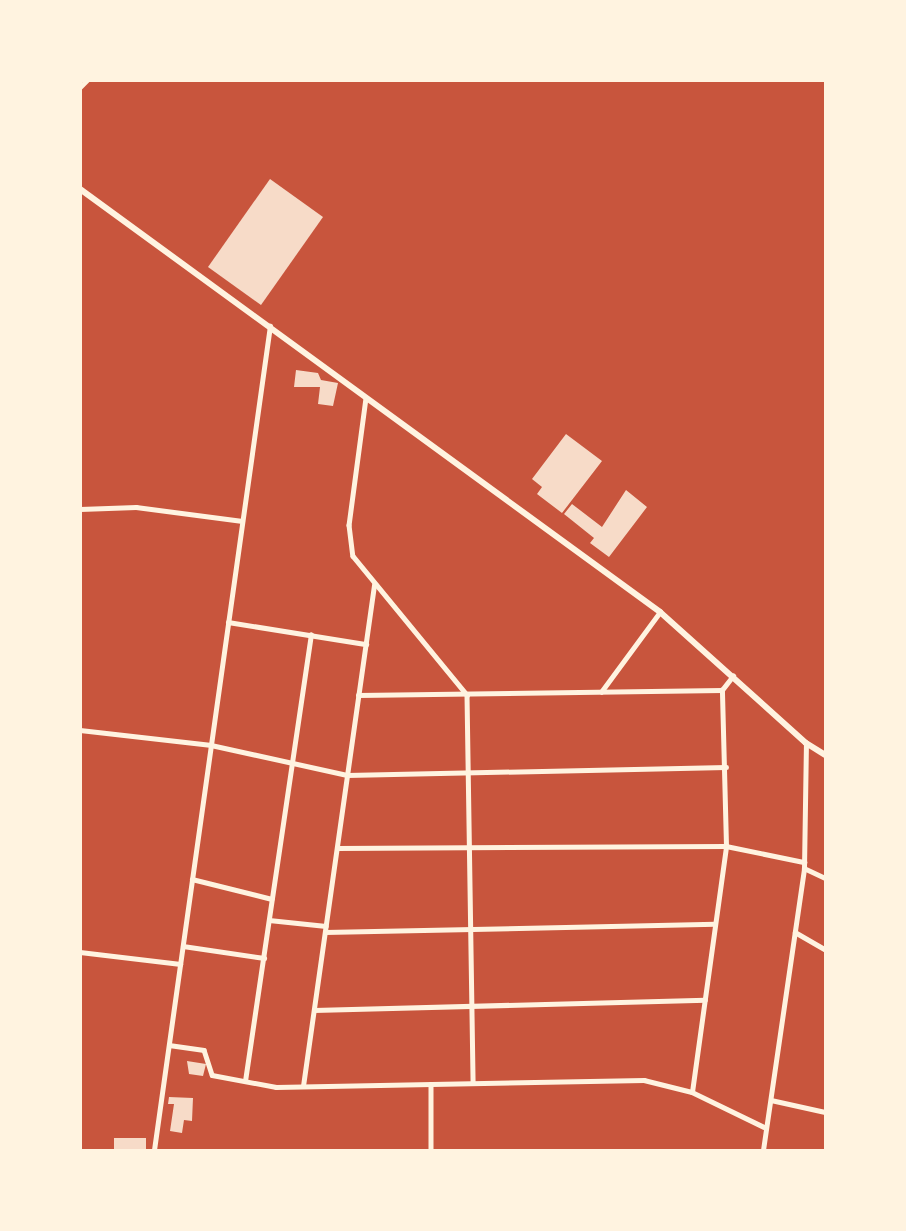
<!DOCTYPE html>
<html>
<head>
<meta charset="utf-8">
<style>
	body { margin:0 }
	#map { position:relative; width:906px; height:1231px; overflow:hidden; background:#c8553d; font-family:Inter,sans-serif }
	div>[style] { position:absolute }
	.building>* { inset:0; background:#f7dbc8 }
	.minor>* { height:4.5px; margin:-2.25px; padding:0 2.25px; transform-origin:2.25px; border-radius:2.25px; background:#fff3e0 }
	.tertiary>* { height:5px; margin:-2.5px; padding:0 2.5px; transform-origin:2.5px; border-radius:2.5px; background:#fff3e0 }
	.secondary>* { height:6px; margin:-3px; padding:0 3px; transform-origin:3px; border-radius:3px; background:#fff3e0 }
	span { translate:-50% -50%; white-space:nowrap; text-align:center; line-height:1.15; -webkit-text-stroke:7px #fff3e0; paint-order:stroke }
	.frame { position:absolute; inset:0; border:82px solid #fff3e0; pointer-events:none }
</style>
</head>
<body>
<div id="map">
	<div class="building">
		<i style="clip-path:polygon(270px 179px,323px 217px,261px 305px,208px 267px)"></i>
		<i style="clip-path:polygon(296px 370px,318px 373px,321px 380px,338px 383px,333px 406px,318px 404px,320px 387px,294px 387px)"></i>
		<i style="clip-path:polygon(566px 434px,602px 461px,562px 513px,537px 494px,542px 487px,532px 479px)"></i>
		<i style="clip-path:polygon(626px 490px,647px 507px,609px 557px,590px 543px,594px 538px,564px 514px,572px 504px,602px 527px)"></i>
		<i style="clip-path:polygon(187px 1061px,206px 1064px,203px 1076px,189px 1074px)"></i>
		<i style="clip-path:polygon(169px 1097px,193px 1098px,192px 1121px,184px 1120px,182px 1133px,170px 1131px,174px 1104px,168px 1104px)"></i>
		<i style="clip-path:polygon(114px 1138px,146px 1138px,146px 1150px,114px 1150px)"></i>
	</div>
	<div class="minor">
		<i style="left:80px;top:87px;width:10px;rotate:-45deg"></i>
		<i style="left:366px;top:398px;width:128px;rotate:97.6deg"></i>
		<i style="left:349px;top:525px;width:31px;rotate:83deg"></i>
		<i style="left:353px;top:556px;width:180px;rotate:50.6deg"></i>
		<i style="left:467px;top:695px;width:388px;rotate:89.1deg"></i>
		<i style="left:80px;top:509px;width:56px;rotate:-2deg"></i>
		<i style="left:136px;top:507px;width:107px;rotate:7.5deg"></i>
		<i style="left:228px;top:622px;width:140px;rotate:9.1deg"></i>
		<i style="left:601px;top:692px;width:99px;rotate:-53.6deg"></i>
		<i style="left:358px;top:695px;width:364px;rotate:-0.8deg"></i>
		<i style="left:80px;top:730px;width:132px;rotate:6.5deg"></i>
		<i style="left:211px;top:745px;width:139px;rotate:12.4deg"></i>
		<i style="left:347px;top:775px;width:379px;rotate:-1.2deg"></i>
		<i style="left:337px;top:848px;width:389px;rotate:-0.3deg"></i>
		<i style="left:726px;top:846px;width:80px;rotate:11.6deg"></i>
		<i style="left:804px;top:868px;width:23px;rotate:25deg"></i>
		<i style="left:192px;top:879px;width:82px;rotate:14deg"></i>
		<i style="left:269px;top:920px;width:57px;rotate:6deg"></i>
		<i style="left:325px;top:932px;width:390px;rotate:-1.2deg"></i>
		<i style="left:795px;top:932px;width:34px;rotate:30deg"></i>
		<i style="left:183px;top:946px;width:82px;rotate:8.4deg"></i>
		<i style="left:80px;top:952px;width:101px;rotate:6.8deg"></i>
		<i style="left:314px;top:1010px;width:391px;rotate:-1.5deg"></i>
		<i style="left:169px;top:1045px;width:35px;rotate:8deg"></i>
		<i style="left:204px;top:1050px;width:26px;rotate:72deg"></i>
		<i style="left:212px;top:1075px;width:65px;rotate:10.6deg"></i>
		<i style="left:276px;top:1087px;width:368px;rotate:-1.1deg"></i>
		<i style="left:644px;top:1080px;width:49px;rotate:14deg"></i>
		<i style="left:692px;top:1092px;width:82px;rotate:25.9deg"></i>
		<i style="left:245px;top:1081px;width:451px;rotate:-81.6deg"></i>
		<i style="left:431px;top:1084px;width:66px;rotate:90deg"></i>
		<i style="left:303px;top:1086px;width:506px;rotate:-81.93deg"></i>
		<i style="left:692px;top:1092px;width:248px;rotate:-82.1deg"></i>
		<i style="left:726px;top:846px;width:156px;rotate:-91.5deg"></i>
		<i style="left:722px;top:690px;width:18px;rotate:-52deg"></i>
		<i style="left:771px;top:1100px;width:55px;rotate:12.5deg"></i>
		<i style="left:154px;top:1150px;width:832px;rotate:-81.99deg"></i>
	</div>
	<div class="tertiary">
		<i style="left:763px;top:1150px;width:285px;rotate:-81.7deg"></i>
		<i style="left:804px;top:868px;width:125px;rotate:-89.1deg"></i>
	</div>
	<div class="secondary">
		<i style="left:80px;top:189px;width:718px;rotate:36.1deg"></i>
		<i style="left:660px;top:612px;width:196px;rotate:41.9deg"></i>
		<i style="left:806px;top:743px;width:22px;rotate:32deg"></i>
	</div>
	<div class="frame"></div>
</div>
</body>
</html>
